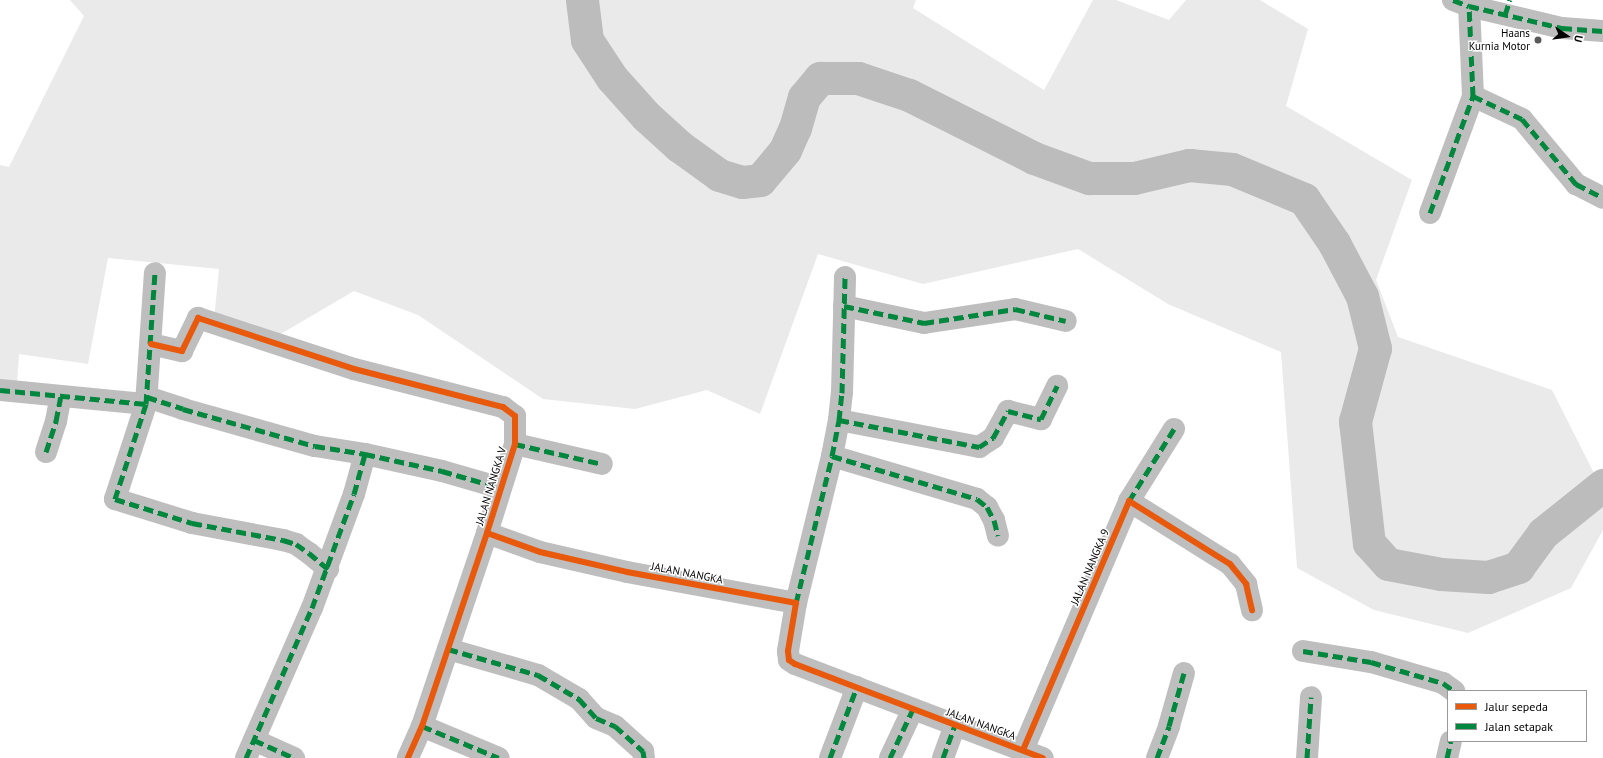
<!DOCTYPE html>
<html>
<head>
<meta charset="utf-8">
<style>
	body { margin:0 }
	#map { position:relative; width:1603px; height:758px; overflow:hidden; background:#fff; font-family:"PT Sans",sans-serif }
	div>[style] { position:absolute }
	.green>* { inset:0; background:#eaeaea }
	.river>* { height:33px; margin:-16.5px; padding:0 16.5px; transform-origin:16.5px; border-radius:16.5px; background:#bcbcbc }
	.street>* { height:22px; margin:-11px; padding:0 11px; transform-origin:11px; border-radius:11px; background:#bebebe }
	.quiet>* { height:5px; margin-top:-2.5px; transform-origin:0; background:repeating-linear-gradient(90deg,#00873e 0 10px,transparent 0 15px) }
	.cycleway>* { height:6px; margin:-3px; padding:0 3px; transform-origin:3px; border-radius:3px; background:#e8590c }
	.dots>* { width:11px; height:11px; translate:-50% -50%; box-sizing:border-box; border:2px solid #fff; border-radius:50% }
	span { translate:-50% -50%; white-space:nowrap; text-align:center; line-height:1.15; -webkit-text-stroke:3px #fff; paint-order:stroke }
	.poi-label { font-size:11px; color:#000 }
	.right { translate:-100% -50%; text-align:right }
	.street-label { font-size:11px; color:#000 }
	.legend { position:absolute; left:1447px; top:690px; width:140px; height:52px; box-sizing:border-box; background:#fff; border:1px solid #999; margin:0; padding:5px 7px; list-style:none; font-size:12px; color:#000 }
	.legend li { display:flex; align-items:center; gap:8px; height:20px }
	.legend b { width:20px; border:1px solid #999 }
	.north { position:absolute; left:1547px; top:16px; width:40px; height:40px; -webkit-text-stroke:3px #fff; paint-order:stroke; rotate:103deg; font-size:11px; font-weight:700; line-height:16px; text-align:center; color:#000 }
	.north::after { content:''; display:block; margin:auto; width:14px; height:18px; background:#000; clip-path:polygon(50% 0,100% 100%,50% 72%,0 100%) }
</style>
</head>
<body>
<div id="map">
	<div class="green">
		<i style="clip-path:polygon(70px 0,916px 0,913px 8px,1044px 90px,1093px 0,1116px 0,1169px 20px,1186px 0,1260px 0,1308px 29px,1286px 106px,1412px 180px,1376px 280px,1398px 337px,1552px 390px,1603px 491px,1603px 530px,1571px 588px,1468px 633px,1374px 610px,1297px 568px,1281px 352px,1168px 304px,1078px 249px,923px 284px,818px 254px,760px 414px,707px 390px,635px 409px,543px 399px,418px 315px,354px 291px,272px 339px,214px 320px,219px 269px,108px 258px,88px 364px,19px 354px,16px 399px,0 395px,0 165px,9px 167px,84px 16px)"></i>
	</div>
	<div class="river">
		<i style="left:582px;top:0;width:40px;rotate:82.9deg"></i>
		<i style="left:587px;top:40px;width:45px;rotate:56.7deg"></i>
		<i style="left:612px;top:78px;width:51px;rotate:48.2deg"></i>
		<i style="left:646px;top:116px;width:45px;rotate:42.3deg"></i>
		<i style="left:679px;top:146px;width:49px;rotate:35.9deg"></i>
		<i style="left:719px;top:175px;width:24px;rotate:17deg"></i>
		<i style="left:742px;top:182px;width:18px;rotate:-6deg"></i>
		<i style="left:760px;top:180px;width:39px;rotate:-50deg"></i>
		<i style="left:785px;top:150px;width:24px;rotate:-66deg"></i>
		<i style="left:795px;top:128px;width:32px;rotate:-74deg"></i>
		<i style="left:804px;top:97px;width:25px;rotate:-50deg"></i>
		<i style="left:820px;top:78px;width:38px"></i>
		<i style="left:858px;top:78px;width:54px;rotate:18.4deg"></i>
		<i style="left:909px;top:95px;width:140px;rotate:26.7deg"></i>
		<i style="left:1034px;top:158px;width:59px;rotate:20deg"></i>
		<i style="left:1089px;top:178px;width:45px"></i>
		<i style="left:1134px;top:178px;width:57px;rotate:-13.3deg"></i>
		<i style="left:1189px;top:165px;width:43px;rotate:5.3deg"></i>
		<i style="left:1232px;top:169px;width:78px;rotate:22.6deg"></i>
		<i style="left:1304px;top:199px;width:53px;rotate:55.7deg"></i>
		<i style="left:1334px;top:243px;width:60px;rotate:62.2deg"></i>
		<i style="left:1362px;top:296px;width:54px;rotate:76deg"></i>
		<i style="left:1375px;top:348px;width:76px;rotate:105.3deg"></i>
		<i style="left:1355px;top:421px;width:123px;rotate:83.5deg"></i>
		<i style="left:1369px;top:543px;width:28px;rotate:48deg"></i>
		<i style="left:1388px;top:564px;width:54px;rotate:10.7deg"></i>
		<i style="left:1441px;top:574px;width:47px;rotate:3.7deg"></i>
		<i style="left:1488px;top:577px;width:32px;rotate:-18deg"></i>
		<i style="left:1518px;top:567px;width:42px;rotate:-53.7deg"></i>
		<i style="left:1543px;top:533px;width:77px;rotate:-38.7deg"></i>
	</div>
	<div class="street">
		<i style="left:1453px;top:0;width:17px;rotate:21deg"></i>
		<i style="left:1469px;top:6px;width:96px;rotate:13.3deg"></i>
		<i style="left:1562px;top:28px;width:41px;rotate:4.2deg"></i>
		<i style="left:1473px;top:96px;width:54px;rotate:25.1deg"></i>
		<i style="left:1522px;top:119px;width:85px;rotate:50.3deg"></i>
		<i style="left:1576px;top:184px;width:30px;rotate:27deg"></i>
		<i style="left:1430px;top:213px;width:125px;rotate:-69.8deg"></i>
		<i style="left:1473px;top:96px;width:90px;rotate:-92.5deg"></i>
		<i style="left:844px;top:306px;width:82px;rotate:12deg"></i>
		<i style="left:924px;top:323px;width:92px;rotate:-8.7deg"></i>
		<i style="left:1015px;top:309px;width:52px;rotate:13.2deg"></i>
		<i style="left:151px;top:344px;width:32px;rotate:13deg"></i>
		<i style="left:182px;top:351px;width:37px;rotate:-64deg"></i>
		<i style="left:198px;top:318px;width:164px;rotate:18.1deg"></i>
		<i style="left:354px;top:369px;width:154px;rotate:14.3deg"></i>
		<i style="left:503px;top:407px;width:15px;rotate:37deg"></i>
		<i style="left:515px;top:416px;width:28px;rotate:90deg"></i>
		<i style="left:515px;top:444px;width:93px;rotate:107.5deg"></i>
		<i style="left:487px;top:533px;width:204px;rotate:108.6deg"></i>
		<i style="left:422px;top:726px;width:35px;rotate:114deg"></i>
		<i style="left:0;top:390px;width:147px;rotate:5.5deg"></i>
		<i style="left:146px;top:404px;width:131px;rotate:-86.1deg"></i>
		<i style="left:147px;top:397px;width:38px;rotate:18deg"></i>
		<i style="left:183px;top:409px;width:137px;rotate:15.7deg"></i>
		<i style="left:315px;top:446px;width:51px;rotate:9.1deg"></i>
		<i style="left:365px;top:454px;width:79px;rotate:12.4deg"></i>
		<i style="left:442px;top:471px;width:61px;rotate:16.1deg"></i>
		<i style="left:146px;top:404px;width:100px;rotate:108.1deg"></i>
		<i style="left:115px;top:499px;width:81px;rotate:17.3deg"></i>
		<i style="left:192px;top:523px;width:93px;rotate:10.6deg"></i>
		<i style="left:283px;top:540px;width:14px;rotate:17deg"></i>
		<i style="left:296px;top:544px;width:16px;rotate:35deg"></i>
		<i style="left:309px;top:553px;width:25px;rotate:40deg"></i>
		<i style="left:839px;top:420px;width:143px;rotate:10.9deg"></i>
		<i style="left:979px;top:447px;width:17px;rotate:-33deg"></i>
		<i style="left:993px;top:438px;width:31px;rotate:-61deg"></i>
		<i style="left:1008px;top:411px;width:34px;rotate:14deg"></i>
		<i style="left:1041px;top:419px;width:37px;rotate:-64deg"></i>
		<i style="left:515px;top:444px;width:89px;rotate:12.9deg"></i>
		<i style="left:46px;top:452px;width:33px;rotate:-72deg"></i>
		<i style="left:56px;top:421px;width:25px;rotate:-79deg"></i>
		<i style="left:832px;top:456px;width:151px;rotate:16.5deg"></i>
		<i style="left:977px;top:499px;width:13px;rotate:39deg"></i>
		<i style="left:987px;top:507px;width:15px;rotate:62deg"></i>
		<i style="left:994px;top:520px;width:16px;rotate:76deg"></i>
		<i style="left:1129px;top:501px;width:85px;rotate:-58deg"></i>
		<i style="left:487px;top:533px;width:56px;rotate:19.7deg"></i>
		<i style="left:540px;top:552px;width:89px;rotate:12.9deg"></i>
		<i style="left:627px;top:572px;width:172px;rotate:10.4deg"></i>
		<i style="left:796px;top:603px;width:49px;rotate:99.5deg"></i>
		<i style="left:788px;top:651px;width:9px;rotate:84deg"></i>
		<i style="left:789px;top:660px;width:7px;rotate:34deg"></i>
		<i style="left:795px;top:664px;width:265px;rotate:20.8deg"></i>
		<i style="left:796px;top:603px;width:151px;rotate:-76.2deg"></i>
		<i style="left:832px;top:456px;width:37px;rotate:-79deg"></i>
		<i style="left:839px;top:420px;width:27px;rotate:-84deg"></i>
		<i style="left:842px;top:393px;width:116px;rotate:-88.5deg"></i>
		<i style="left:448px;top:649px;width:94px;rotate:16.1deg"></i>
		<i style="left:538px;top:675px;width:48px;rotate:30.3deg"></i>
		<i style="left:579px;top:699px;width:25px;rotate:48deg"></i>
		<i style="left:596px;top:718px;width:21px;rotate:23deg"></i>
		<i style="left:615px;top:726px;width:38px;rotate:42deg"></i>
		<i style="left:643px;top:751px;width:7px;rotate:82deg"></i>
		<i style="left:1303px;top:651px;width:69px;rotate:9.2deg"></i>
		<i style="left:1371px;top:662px;width:75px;rotate:16.3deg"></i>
		<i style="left:1443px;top:683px;width:14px;rotate:36deg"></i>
		<i style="left:422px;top:726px;width:83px;rotate:22.6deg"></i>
		<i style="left:254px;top:740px;width:44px;rotate:24.2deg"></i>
		<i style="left:1023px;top:750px;width:271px;rotate:-66.9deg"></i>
		<i style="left:1129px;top:501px;width:119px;rotate:32deg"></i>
		<i style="left:1230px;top:564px;width:26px;rotate:51deg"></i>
		<i style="left:1246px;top:584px;width:27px;rotate:77deg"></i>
		<i style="left:246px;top:758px;width:164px;rotate:-66.3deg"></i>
		<i style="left:312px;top:608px;width:121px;rotate:-69.8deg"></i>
		<i style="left:354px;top:494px;width:41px;rotate:-74.6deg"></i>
		<i style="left:830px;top:758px;width:76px;rotate:-69.2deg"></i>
		<i style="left:890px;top:758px;width:54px;rotate:-64.9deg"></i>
		<i style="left:943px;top:758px;width:35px;rotate:-70deg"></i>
		<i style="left:1157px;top:758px;width:34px;rotate:-69deg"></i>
		<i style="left:1169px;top:726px;width:55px;rotate:-74.2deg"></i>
		<i style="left:1307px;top:758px;width:61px;rotate:-86.2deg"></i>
		<i style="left:1447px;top:758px;width:17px;rotate:-77deg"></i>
	</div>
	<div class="quiet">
		<i style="left:1453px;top:0;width:17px;rotate:21deg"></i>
		<i style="left:1469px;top:6px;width:96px;rotate:13.3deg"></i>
		<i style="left:1562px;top:28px;width:41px;rotate:4.2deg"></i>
		<i style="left:1505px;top:15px;width:16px;rotate:-72deg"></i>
		<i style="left:1473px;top:96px;width:54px;rotate:25.1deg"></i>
		<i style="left:1522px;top:119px;width:85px;rotate:50.3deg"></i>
		<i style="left:1576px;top:184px;width:30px;rotate:27deg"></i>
		<i style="left:1430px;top:213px;width:125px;rotate:-69.8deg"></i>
		<i style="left:1473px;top:96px;width:90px;rotate:-92.5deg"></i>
		<i style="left:844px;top:306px;width:82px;rotate:12deg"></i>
		<i style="left:924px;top:323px;width:92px;rotate:-8.7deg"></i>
		<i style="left:1015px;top:309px;width:52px;rotate:13.2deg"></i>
		<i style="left:0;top:390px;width:147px;rotate:5.5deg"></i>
		<i style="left:146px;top:404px;width:131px;rotate:-86.1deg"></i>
		<i style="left:147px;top:397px;width:38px;rotate:18deg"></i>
		<i style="left:183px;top:409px;width:137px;rotate:15.7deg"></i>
		<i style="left:315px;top:446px;width:51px;rotate:9.1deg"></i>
		<i style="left:365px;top:454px;width:79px;rotate:12.4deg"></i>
		<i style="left:442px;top:471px;width:61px;rotate:16.1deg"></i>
		<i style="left:146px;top:404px;width:100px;rotate:108.1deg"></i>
		<i style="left:115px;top:499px;width:81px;rotate:17.3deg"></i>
		<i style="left:192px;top:523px;width:93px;rotate:10.6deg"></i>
		<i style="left:283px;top:540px;width:14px;rotate:17deg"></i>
		<i style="left:296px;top:544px;width:16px;rotate:35deg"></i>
		<i style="left:309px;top:553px;width:25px;rotate:40deg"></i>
		<i style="left:839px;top:420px;width:143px;rotate:10.9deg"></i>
		<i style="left:979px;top:447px;width:17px;rotate:-33deg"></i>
		<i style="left:993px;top:438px;width:31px;rotate:-61deg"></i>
		<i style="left:1008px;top:411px;width:34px;rotate:14deg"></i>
		<i style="left:1041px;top:419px;width:37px;rotate:-64deg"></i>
		<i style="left:515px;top:444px;width:89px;rotate:12.9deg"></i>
		<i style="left:46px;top:452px;width:33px;rotate:-72deg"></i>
		<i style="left:56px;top:421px;width:25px;rotate:-79deg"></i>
		<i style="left:832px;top:456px;width:151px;rotate:16.5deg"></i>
		<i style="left:977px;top:499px;width:13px;rotate:39deg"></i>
		<i style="left:987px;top:507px;width:15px;rotate:62deg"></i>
		<i style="left:994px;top:520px;width:16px;rotate:76deg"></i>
		<i style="left:1129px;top:501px;width:85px;rotate:-58deg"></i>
		<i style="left:796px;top:603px;width:151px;rotate:-76.2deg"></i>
		<i style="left:832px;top:456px;width:37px;rotate:-79deg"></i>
		<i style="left:839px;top:420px;width:27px;rotate:-84deg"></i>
		<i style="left:842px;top:393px;width:116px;rotate:-88.5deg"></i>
		<i style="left:448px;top:649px;width:94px;rotate:16.1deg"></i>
		<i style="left:538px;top:675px;width:48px;rotate:30.3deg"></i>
		<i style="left:579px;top:699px;width:25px;rotate:48deg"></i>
		<i style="left:596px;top:718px;width:21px;rotate:23deg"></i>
		<i style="left:615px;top:726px;width:38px;rotate:42deg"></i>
		<i style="left:643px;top:751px;width:7px;rotate:82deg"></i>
		<i style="left:1303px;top:651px;width:69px;rotate:9.2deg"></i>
		<i style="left:1371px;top:662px;width:75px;rotate:16.3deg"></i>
		<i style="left:1443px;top:683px;width:14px;rotate:36deg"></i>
		<i style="left:422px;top:726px;width:83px;rotate:22.6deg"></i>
		<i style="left:254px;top:740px;width:44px;rotate:24.2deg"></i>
		<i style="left:246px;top:758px;width:164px;rotate:-66.3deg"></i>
		<i style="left:312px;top:608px;width:121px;rotate:-69.8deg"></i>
		<i style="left:354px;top:494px;width:41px;rotate:-74.6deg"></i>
		<i style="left:830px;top:758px;width:76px;rotate:-69.2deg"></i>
		<i style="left:890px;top:758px;width:54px;rotate:-64.9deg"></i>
		<i style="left:943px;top:758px;width:35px;rotate:-70deg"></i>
		<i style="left:1157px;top:758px;width:34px;rotate:-69deg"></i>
		<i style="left:1169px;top:726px;width:55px;rotate:-74.2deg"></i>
		<i style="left:1307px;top:758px;width:61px;rotate:-86.2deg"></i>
		<i style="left:1447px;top:758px;width:17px;rotate:-77deg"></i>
	</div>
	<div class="cycleway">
		<i style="left:151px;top:344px;width:32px;rotate:13deg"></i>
		<i style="left:182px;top:351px;width:37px;rotate:-64deg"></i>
		<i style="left:198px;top:318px;width:164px;rotate:18.1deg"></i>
		<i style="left:354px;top:369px;width:154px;rotate:14.3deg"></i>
		<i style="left:503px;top:407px;width:15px;rotate:37deg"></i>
		<i style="left:515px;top:416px;width:28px;rotate:90deg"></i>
		<i style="left:515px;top:444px;width:93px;rotate:107.5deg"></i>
		<i style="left:487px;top:533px;width:204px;rotate:108.6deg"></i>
		<i style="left:422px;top:726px;width:35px;rotate:114deg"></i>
		<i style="left:487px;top:533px;width:56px;rotate:19.7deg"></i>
		<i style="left:540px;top:552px;width:89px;rotate:12.9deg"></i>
		<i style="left:627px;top:572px;width:172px;rotate:10.4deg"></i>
		<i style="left:796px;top:603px;width:49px;rotate:99.5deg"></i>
		<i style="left:788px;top:651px;width:9px;rotate:84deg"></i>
		<i style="left:789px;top:660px;width:7px;rotate:34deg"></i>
		<i style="left:795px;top:664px;width:265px;rotate:20.8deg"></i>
		<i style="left:1023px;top:750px;width:271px;rotate:-66.9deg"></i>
		<i style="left:1129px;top:501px;width:119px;rotate:32deg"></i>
		<i style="left:1230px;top:564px;width:26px;rotate:51deg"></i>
		<i style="left:1246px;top:584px;width:27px;rotate:77deg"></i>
	</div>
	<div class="dots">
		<i style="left:1538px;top:40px;background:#595959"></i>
	</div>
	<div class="poi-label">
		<span class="right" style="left:1530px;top:40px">Haans<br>Kurnia Motor</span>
	</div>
	<div class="street-label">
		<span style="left:491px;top:486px;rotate:-73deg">JALAN NANGKA V</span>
		<span style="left:1090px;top:567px;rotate:-67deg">JALAN NANGKA 9</span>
		<span style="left:687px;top:573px;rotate:11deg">JALAN NANGKA</span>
		<span style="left:981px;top:724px;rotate:20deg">JALAN NANGKA</span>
	</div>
	<ul class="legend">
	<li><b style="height:5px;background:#e8590c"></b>Jalur sepeda</li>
	<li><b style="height:5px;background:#00873e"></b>Jalan setapak</li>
	</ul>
	<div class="north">U</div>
</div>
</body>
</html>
